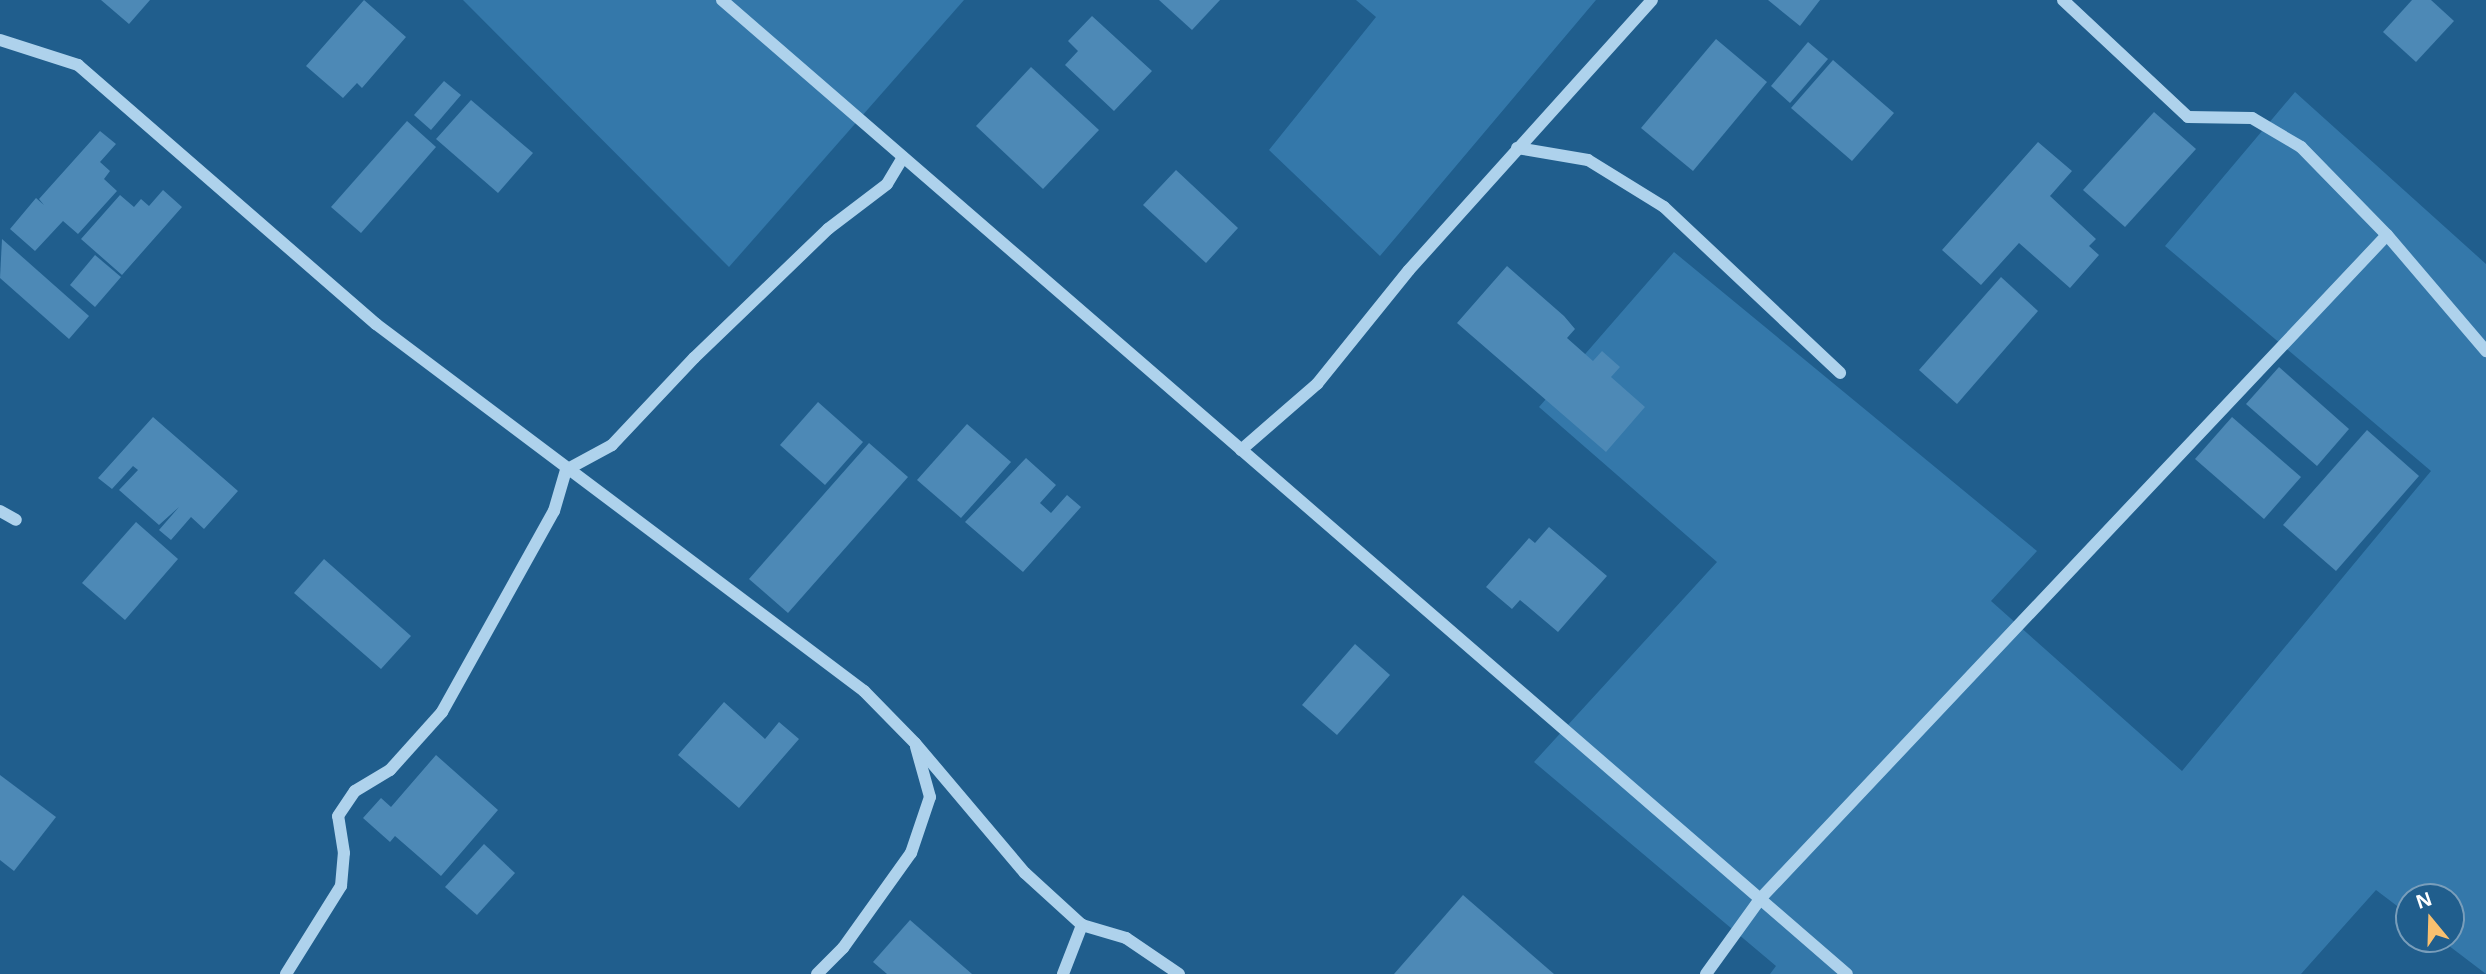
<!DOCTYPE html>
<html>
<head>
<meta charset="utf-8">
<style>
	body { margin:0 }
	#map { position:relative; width:2486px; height:974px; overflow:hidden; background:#205e8d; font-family:"Noto Sans",sans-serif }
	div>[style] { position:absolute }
	.green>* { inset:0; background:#3478aa }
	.building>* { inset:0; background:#4d89b6 }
	.minor>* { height:12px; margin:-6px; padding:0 6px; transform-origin:6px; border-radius:6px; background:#aed2ec }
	span { translate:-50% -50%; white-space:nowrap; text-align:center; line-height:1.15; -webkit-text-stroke:5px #205e8d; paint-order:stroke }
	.north { position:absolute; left:2395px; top:883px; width:70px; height:70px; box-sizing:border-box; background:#205e8d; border:2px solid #799ebb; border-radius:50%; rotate:341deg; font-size:19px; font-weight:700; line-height:28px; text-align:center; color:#fff }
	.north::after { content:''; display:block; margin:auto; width:24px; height:32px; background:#f9c06f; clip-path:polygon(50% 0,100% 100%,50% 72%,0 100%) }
</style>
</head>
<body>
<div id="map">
	<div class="green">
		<i style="clip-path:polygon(463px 0,964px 0,729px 267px)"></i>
		<i style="clip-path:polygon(1356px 0,1596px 0,1380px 256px,1269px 150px,1376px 17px)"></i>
		<i style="clip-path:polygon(2295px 92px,2486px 264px,2486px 974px,2440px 939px,2451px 939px,2451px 897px,2409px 897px,2409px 915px,2376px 890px,2301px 974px,1770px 974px,1776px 966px,1534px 762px,1717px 562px,1539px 407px,1674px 252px,2037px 551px,1991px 601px,2182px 771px,2431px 471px,2165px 246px)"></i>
	</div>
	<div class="building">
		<i style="clip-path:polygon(101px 0,150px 0,129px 24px)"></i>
		<i style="clip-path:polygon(364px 0,406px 37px,362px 88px,357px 83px,343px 98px,306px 66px)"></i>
		<i style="clip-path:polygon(1159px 0,1220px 0,1192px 30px)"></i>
		<i style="clip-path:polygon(1768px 0,1820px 0,1800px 26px)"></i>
		<i style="clip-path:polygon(2412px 0,2431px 0,2454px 21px,2416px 62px,2383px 32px)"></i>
		<i style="clip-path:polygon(1092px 16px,1152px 71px,1114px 111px,1065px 65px,1078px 51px,1068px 41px)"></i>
		<i style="clip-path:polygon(1716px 39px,1767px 82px,1693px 171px,1641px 128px)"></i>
		<i style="clip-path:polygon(1808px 42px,1828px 59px,1790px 103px,1771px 86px)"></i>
		<i style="clip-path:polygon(1833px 60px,1894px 113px,1852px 161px,1791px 108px)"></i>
		<i style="clip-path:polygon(1031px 67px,1099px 130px,1043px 189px,976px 126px)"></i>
		<i style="clip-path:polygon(444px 81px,461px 95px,431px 130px,414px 115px)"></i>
		<i style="clip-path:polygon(471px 100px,533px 153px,498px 193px,436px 139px)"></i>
		<i style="clip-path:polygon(2154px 112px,2196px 149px,2125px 227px,2083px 190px)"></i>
		<i style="clip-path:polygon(407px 121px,436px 147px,361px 233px,331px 207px)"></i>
		<i style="clip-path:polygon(100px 131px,116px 144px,100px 162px,110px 171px,104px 179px,117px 191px,78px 234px,63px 221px,35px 251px,10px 229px,36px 198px,44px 205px,39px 199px)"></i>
		<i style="clip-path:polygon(2038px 142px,2072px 171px,2050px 196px,2096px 239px,2089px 246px,2099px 255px,2070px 288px,2019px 243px,1981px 285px,1942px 250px)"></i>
		<i style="clip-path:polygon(1176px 170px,1238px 228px,1206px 263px,1143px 205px)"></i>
		<i style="clip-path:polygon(163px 190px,182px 207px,122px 275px,81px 239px,120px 195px,134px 207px,141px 199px,149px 206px)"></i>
		<i style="clip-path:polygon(2px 239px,89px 316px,69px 339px,0 278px)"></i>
		<i style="clip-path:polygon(95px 255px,121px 277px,95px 307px,70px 285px)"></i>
		<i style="clip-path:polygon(1507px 266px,1564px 316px,1575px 329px,1567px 338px,1593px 361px,1602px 351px,1620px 367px,1611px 377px,1645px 407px,1606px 452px,1457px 323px)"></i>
		<i style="clip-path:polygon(2001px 277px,2038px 311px,1957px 404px,1919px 370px)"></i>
		<i style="clip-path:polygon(2279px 367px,2349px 429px,2317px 466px,2246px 404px)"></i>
		<i style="clip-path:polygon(818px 402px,863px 442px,825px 485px,780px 445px)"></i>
		<i style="clip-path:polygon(153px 417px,238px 491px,204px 529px,191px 517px,171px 540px,159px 530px,179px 507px,159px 525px,119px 490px,138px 470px,133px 466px,112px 489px,98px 478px)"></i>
		<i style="clip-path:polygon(2232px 417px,2301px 477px,2264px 519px,2195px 459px)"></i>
		<i style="clip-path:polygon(967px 424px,1011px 462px,961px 518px,917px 480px)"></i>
		<i style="clip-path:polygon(2367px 430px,2419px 476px,2336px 571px,2283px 525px)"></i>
		<i style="clip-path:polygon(869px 443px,908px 477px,788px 613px,749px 579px)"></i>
		<i style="clip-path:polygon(1026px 458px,1056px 485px,1040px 503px,1051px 513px,1067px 495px,1081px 507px,1023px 572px,965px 522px)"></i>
		<i style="clip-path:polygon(136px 522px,178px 559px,125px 620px,82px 583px)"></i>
		<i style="clip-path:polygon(1549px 527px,1607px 576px,1558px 632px,1520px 600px,1512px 609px,1486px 587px,1529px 538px,1535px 543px)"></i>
		<i style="clip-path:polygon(324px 559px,411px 636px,381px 669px,294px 593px)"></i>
		<i style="clip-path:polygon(1355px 644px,1390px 675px,1337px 735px,1302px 705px)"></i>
		<i style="clip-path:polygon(724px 702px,765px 739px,779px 722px,799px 739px,739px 808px,678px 755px)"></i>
		<i style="clip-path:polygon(436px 755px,498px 810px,441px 876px,395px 836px,390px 842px,363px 818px,381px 798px,391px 807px)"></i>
		<i style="clip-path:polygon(0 775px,56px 817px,14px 871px,0 860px)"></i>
		<i style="clip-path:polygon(484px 844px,515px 873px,477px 915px,445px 887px)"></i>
		<i style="clip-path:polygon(1463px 895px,1554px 974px,1394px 974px)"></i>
		<i style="clip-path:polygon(910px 920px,972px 974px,887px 974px,873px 962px)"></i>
	</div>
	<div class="minor">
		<i style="left:722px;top:0;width:1488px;rotate:40.89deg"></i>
		<i style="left:2063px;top:0;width:171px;rotate:43.1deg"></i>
		<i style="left:2188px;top:117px;width:64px;rotate:0.9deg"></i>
		<i style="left:2252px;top:118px;width:57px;rotate:30.6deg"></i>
		<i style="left:2301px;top:147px;width:123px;rotate:45.7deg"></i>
		<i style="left:2387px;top:235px;width:153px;rotate:49.5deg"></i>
		<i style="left:0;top:40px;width:82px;rotate:17.8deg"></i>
		<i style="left:78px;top:65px;width:395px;rotate:41deg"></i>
		<i style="left:376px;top:324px;width:611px;rotate:36.94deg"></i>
		<i style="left:864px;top:691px;width:73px;rotate:45.6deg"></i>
		<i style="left:915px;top:743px;width:170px;rotate:49.8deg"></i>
		<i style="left:1025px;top:873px;width:77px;rotate:42.4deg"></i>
		<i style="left:1082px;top:925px;width:46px;rotate:16.5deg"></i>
		<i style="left:1126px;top:938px;width:64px;rotate:34.2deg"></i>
		<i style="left:1517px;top:148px;width:72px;rotate:9.6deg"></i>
		<i style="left:1588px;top:160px;width:89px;rotate:31.7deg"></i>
		<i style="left:1664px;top:207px;width:242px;rotate:43.3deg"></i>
		<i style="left:1241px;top:450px;width:101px;rotate:-41deg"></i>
		<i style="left:1317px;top:384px;width:146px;rotate:-51.1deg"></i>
		<i style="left:1409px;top:270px;width:363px;rotate:-48deg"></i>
		<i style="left:0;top:511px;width:18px;rotate:29deg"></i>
		<i style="left:286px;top:974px;width:104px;rotate:-58deg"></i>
		<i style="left:341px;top:886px;width:33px;rotate:-85deg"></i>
		<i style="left:344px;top:853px;width:37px;rotate:-99deg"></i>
		<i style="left:338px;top:816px;width:30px;rotate:-56deg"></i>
		<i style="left:355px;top:791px;width:41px;rotate:-31deg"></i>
		<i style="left:390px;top:770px;width:78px;rotate:-48.1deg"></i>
		<i style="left:442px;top:712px;width:230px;rotate:-60.9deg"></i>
		<i style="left:554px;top:511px;width:43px;rotate:-73.7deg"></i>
		<i style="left:566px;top:470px;width:52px;rotate:-28.5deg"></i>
		<i style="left:612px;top:445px;width:120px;rotate:-46.7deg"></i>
		<i style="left:694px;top:358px;width:186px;rotate:-43.9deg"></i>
		<i style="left:828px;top:229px;width:74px;rotate:-37.3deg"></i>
		<i style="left:887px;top:184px;width:31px;rotate:-59deg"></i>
		<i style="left:817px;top:974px;width:37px;rotate:-45deg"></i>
		<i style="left:843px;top:948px;width:117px;rotate:-54.4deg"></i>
		<i style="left:911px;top:853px;width:59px;rotate:-71.3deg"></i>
		<i style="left:930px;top:797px;width:52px;rotate:-105.6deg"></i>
		<i style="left:1063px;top:974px;width:53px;rotate:-68.8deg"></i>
		<i style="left:1706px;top:974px;width:92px;rotate:-54.2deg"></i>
		<i style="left:1760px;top:899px;width:913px;rotate:-46.64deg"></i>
	</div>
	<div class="north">N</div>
</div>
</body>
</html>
